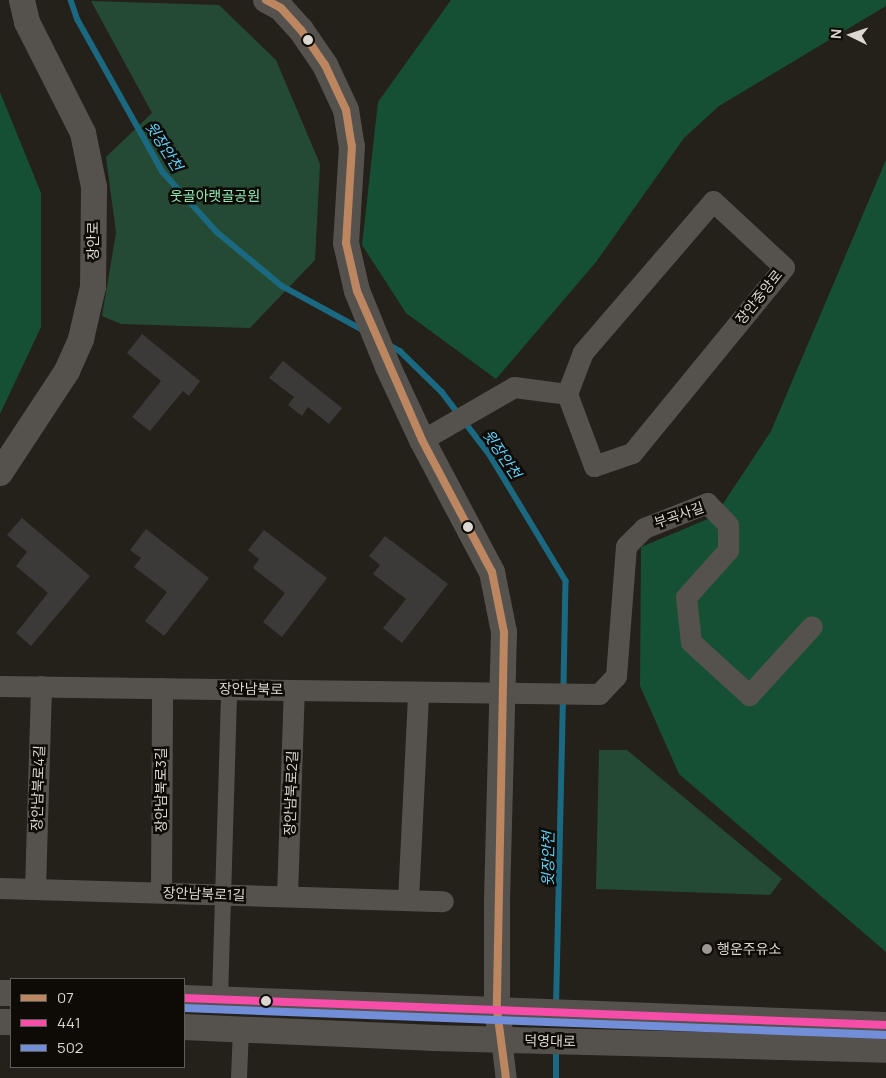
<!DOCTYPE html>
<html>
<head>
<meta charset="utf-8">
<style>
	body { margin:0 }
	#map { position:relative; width:886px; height:1078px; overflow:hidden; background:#24201a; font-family:Manrope,"Noto Sans KR",sans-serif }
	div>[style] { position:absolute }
	.green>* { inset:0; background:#254a34 }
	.forest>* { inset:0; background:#165032 }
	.stream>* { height:5.5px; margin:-2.75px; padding:0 2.75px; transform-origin:2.75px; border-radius:2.75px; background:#1b6981 }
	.building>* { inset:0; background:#3c3a39 }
	.pedestrian>* { height:16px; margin:-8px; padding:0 8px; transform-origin:8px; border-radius:8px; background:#55524e }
	.minor>* { height:21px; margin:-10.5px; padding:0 10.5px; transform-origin:10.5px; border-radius:10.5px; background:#55524e }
	.tertiary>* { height:26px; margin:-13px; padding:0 13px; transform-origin:13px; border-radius:13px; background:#55524e }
	.bus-1>* { height:8px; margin:-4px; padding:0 4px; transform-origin:4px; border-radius:4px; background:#bb8660 }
	.bus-2>* { height:8px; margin:-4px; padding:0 4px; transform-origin:4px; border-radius:4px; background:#f54da8 }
	.bus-3>* { height:8px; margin:-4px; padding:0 4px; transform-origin:4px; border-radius:4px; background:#728ed8 }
	.dots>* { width:14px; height:14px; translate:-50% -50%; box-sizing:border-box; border:2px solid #0e0b07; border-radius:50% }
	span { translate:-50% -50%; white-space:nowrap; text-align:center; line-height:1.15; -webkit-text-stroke:5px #0e0b07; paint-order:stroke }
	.park-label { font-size:14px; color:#8eeab3 }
	.street-label { font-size:14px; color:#dcd8d1 }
	.poi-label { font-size:14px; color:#dcd8d1 }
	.left { translate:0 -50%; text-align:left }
	.water-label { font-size:15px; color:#5fd1fa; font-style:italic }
	.legend { position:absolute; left:10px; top:978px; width:175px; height:90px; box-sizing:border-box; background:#0e0b07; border:1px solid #605d58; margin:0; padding:6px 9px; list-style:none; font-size:15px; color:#dcd8d1 }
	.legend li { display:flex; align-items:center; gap:10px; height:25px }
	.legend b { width:25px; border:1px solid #605d58 }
	.north { position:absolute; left:826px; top:10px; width:50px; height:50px; -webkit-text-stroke:4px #0e0b07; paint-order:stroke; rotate:274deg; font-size:14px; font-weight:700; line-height:20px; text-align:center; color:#dcd8d1 }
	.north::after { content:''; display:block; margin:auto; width:18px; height:22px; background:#dcd8d1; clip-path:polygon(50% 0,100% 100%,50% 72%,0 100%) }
</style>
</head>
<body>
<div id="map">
	<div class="green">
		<i style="clip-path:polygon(91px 1px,219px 5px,276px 60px,320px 164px,315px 260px,250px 328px,121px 324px,102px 316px,116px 233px,106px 157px,152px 113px)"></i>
		<i style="clip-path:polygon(599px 750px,627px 750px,782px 879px,770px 895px,596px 889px)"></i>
	</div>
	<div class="forest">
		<i style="clip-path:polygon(451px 0,886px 0,886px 6px,719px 106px,684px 138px,596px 262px,496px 379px,406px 313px,362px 245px,378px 102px)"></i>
		<i style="clip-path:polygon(0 92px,41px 193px,41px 327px,0 414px)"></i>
		<i style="clip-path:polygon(886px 160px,886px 952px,679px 774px,640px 686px,641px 547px,715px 516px,771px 431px)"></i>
	</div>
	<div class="stream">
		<i style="left:71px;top:0;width:21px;rotate:71deg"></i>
		<i style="left:78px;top:20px;width:174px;rotate:60.8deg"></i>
		<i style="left:163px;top:172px;width:81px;rotate:48deg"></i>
		<i style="left:217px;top:232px;width:85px;rotate:39.7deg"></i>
		<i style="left:282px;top:286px;width:92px;rotate:28.5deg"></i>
		<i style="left:389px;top:345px;width:13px;rotate:29deg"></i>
		<i style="left:400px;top:351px;width:59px;rotate:44.3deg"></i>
		<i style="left:442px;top:392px;width:79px;rotate:52.7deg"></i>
		<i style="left:490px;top:455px;width:147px;rotate:58.9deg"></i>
		<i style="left:566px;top:581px;width:107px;rotate:91.1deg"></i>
		<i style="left:556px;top:1006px;width:308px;rotate:-88.7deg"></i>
		<i style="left:556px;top:1078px;width:31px;rotate:-90deg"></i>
	</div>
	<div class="building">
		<i style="clip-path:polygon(142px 334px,200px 381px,189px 396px,183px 391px,150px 431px,132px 417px,161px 381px,127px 353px)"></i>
		<i style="clip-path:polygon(283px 361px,342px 408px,329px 424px,308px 407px,302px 416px,288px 405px,294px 397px,269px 378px)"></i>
		<i style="clip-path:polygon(22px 518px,90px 576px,31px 646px,16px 633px,48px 593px,16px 566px,27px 552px,7px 535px)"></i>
		<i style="clip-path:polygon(146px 529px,209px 578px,164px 636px,145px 621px,167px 592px,134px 567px,141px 558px,130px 550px)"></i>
		<i style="clip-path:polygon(264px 530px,327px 578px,282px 637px,263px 622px,285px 593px,253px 568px,259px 559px,248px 550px)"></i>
		<i style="clip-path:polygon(385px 536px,448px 584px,402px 643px,383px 628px,406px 599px,373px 574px,380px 565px,369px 556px)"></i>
	</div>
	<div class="pedestrian">
		<i style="left:220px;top:999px;width:310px;rotate:-88.3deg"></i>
		<i style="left:239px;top:1078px;width:50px;rotate:-87.7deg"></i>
	</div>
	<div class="minor">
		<i style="left:422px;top:440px;width:106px;rotate:-29.9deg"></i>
		<i style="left:514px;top:387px;width:53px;rotate:7.5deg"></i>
		<i style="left:567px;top:394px;width:77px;rotate:69.4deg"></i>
		<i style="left:594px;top:466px;width:40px;rotate:-18.9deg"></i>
		<i style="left:632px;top:453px;width:240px;rotate:-50.7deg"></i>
		<i style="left:784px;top:267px;width:97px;rotate:-137.1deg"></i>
		<i style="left:713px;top:201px;width:199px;rotate:130.7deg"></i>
		<i style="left:583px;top:352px;width:45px;rotate:110.9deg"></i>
		<i style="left:0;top:686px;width:599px;rotate:0.77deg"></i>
		<i style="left:599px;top:694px;width:25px;rotate:-47deg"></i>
		<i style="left:616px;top:676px;width:130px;rotate:-85.6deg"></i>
		<i style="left:626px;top:546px;width:25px;rotate:-45deg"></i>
		<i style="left:644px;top:528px;width:68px;rotate:-21.6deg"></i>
		<i style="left:707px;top:503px;width:30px;rotate:46deg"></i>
		<i style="left:728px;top:525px;width:25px;rotate:90deg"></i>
		<i style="left:728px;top:550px;width:63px;rotate:131.8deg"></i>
		<i style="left:686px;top:597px;width:45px;rotate:83.7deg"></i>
		<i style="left:691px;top:642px;width:79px;rotate:42.4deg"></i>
		<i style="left:749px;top:695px;width:93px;rotate:-47.6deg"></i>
		<i style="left:0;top:888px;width:443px;rotate:1.7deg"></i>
		<i style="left:35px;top:889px;width:203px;rotate:-88.3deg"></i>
		<i style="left:161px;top:892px;width:204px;rotate:-89.7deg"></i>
		<i style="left:287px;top:896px;width:206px;rotate:-88.1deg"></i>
		<i style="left:408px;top:900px;width:208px;rotate:-87.2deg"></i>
		<i style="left:501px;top:1039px;width:39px;rotate:83deg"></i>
	</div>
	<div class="tertiary">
		<i style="left:266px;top:0;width:17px;rotate:28deg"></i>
		<i style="left:281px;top:8px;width:30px;rotate:48deg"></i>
		<i style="left:301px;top:30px;width:42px;rotate:55.6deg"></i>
		<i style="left:325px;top:65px;width:50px;rotate:65deg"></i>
		<i style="left:346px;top:110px;width:36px;rotate:81deg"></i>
		<i style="left:352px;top:146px;width:97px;rotate:93.5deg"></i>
		<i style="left:346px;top:243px;width:49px;rotate:77.1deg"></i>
		<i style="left:357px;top:291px;width:82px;rotate:67.8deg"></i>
		<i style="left:388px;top:367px;width:81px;rotate:65deg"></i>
		<i style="left:422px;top:440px;width:149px;rotate:62.1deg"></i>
		<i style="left:492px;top:572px;width:61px;rotate:78.7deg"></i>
		<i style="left:504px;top:632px;width:270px;rotate:91.5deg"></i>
		<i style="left:497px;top:902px;width:108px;rotate:90deg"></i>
		<i style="left:497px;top:1010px;width:29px;rotate:82deg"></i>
		<i style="left:0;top:473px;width:122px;rotate:-56.7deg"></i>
		<i style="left:67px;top:371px;width:35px;rotate:-66deg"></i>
		<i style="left:81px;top:339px;width:53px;rotate:-77deg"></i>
		<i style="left:93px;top:287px;width:100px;rotate:-89.4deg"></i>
		<i style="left:94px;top:187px;width:55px;rotate:-101.5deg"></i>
		<i style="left:83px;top:133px;width:124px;rotate:-116.8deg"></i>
		<i style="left:27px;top:22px;width:23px;rotate:-103deg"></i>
		<i style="left:0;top:993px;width:11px"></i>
		<i style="left:184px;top:998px;width:703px;rotate:2.2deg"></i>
		<i style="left:0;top:1022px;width:11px"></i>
		<i style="left:184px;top:1027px;width:251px;rotate:2.5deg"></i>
		<i style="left:435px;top:1038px;width:451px;rotate:1.5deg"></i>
	</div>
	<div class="bus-1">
		<i style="left:266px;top:0;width:17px;rotate:28deg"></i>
		<i style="left:281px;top:8px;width:30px;rotate:48deg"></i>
		<i style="left:301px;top:30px;width:42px;rotate:55.6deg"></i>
		<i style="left:325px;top:65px;width:50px;rotate:65deg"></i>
		<i style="left:346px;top:110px;width:36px;rotate:81deg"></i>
		<i style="left:352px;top:146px;width:97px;rotate:93.5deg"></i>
		<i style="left:346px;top:243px;width:49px;rotate:77.1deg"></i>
		<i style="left:357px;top:291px;width:163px;rotate:66.4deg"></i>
		<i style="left:422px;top:440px;width:149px;rotate:62.1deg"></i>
		<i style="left:492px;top:572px;width:61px;rotate:78.7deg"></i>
		<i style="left:504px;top:632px;width:378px;rotate:91.1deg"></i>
		<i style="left:497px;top:1010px;width:69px;rotate:82.5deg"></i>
	</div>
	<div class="bus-2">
		<i style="left:184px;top:998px;width:703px;rotate:2.2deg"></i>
	</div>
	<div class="bus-3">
		<i style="left:184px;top:1008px;width:703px;rotate:2.2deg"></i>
	</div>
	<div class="dots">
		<i style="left:308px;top:40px;background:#dcd8d1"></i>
		<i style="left:468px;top:527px;background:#dcd8d1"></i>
		<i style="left:707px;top:949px;background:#9c9891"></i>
		<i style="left:266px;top:1001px;background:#dcd8d1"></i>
	</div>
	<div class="park-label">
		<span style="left:215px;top:196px">웃골아랫골공원</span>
	</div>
	<div class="street-label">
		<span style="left:93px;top:241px;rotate:-90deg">장안로</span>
		<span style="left:759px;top:297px;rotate:-51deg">장안중앙로</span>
		<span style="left:679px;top:515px;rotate:-19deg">부곡사길</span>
		<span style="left:251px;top:689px;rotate:1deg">장안남북로</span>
		<span style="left:38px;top:788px;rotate:-88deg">장안남북로4길</span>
		<span style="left:161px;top:790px;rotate:-90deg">장안남북로3길</span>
		<span style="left:291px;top:793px;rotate:-88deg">장안남북로2길</span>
		<span style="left:204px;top:894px;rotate:2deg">장안남북로1길</span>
		<span style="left:550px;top:1041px;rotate:1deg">덕영대로</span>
	</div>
	<div class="poi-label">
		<span class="left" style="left:717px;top:949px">행운주유소</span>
	</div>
	<div class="water-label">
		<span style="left:164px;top:146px;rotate:58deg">윗장안천</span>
		<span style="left:502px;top:454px;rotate:56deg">윗장안천</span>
		<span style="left:548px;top:859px;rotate:-89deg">윗장안천</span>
	</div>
	<ul class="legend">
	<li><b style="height:6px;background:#bb8660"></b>07</li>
	<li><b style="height:6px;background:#f54da8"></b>441</li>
	<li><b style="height:6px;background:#728ed8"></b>502</li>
	</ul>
	<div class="north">N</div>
</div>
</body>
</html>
